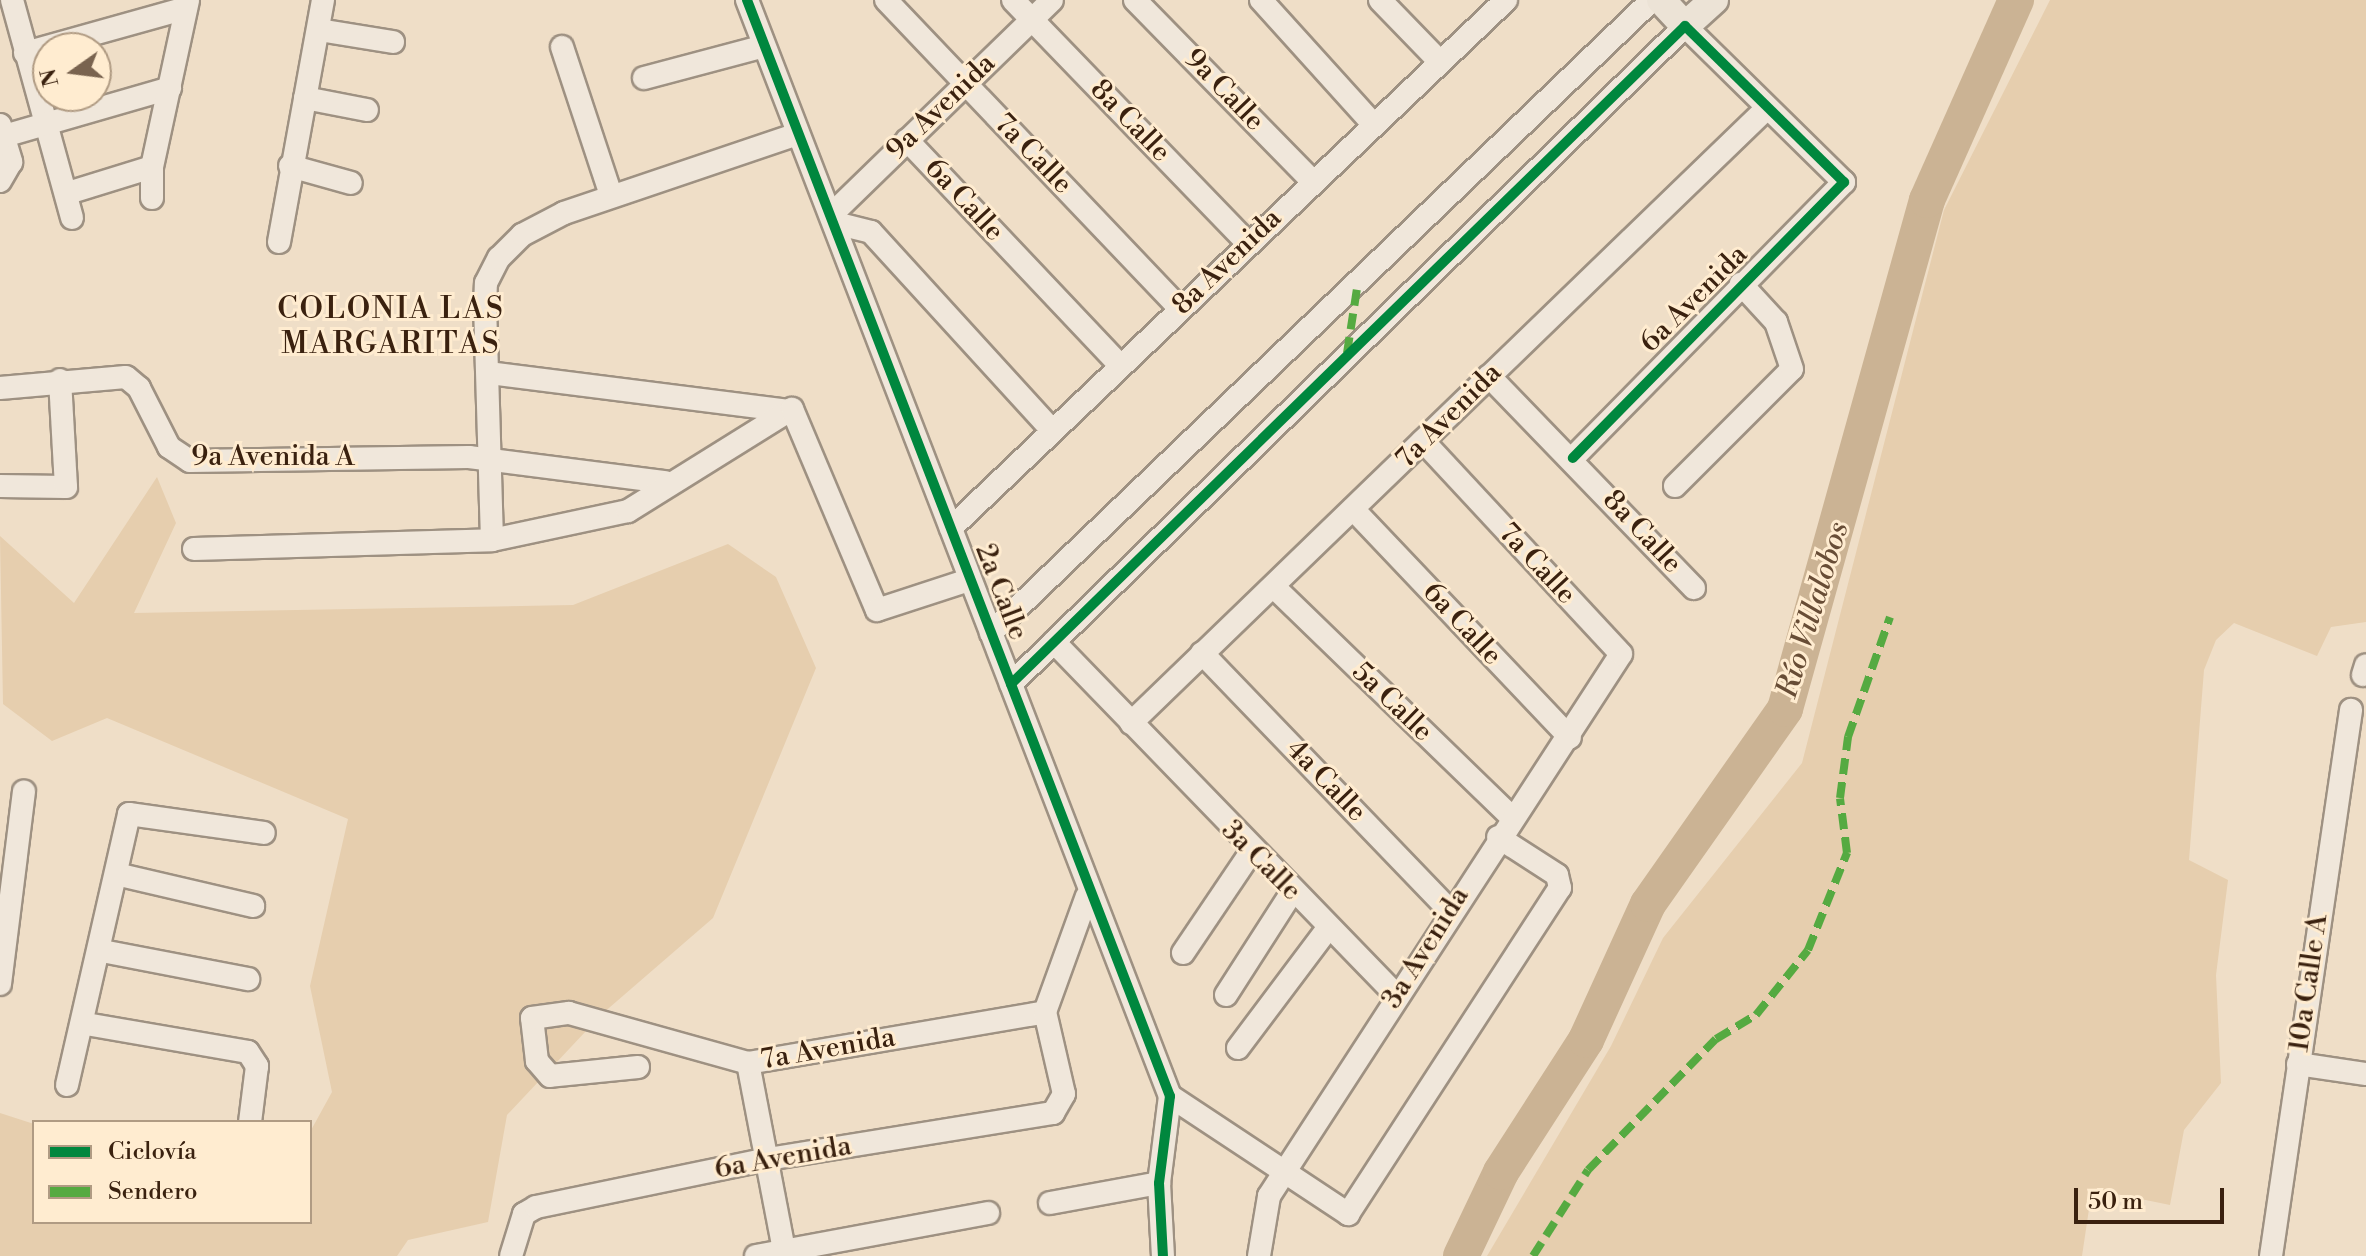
<!DOCTYPE html>
<html>
<head>
<meta charset="utf-8">
<style>
	body { margin:0 }
	#map { position:relative; width:2366px; height:1256px; overflow:hidden; background:#efdec7; font-family:"Libre Bodoni",serif }
	div>[style] { position:absolute }
	.green>* { inset:0; background:#e6ceae }
	.river>* { height:36px; margin:-18px; padding:0 18px; transform-origin:18px; border-radius:18px; background:#cbb394 }
	.roads { filter:drop-shadow(2px 0 #9e9182) drop-shadow(-2px 0 #9e9182) drop-shadow(0 2px #9e9182) drop-shadow(0 -2px #9e9182) }
	.minor>* { height:22px; margin:-11px; padding:0 11px; transform-origin:11px; border-radius:11px; background:#f0e7db }
	.major>* { height:28px; margin:-14px; padding:0 14px; transform-origin:14px; border-radius:14px; background:#ece3d6 }
	.quiet>* { height:8px; margin-top:-4px; transform-origin:0; background:repeating-linear-gradient(90deg,#55aa41 0 16px,transparent 0 24px) }
	.cycleway>* { height:10px; margin:-5px; padding:0 5px; transform-origin:5px; border-radius:5px; background:#00873e }
	span { translate:-50% -50%; white-space:nowrap; text-align:center; line-height:1.15; -webkit-text-stroke:6px #ffecd0; paint-order:stroke }
	.street-label { font-size:28px; color:#3a210f }
	.neighbourhood-label { font-size:30px; color:#3a210f; letter-spacing:2px }
	.water-label { font-size:30px; color:#684d36; font-style:italic }
	.legend { position:absolute; left:32px; top:1120px; width:280px; height:104px; box-sizing:border-box; background:#ffecd0; border:2px solid #b09b83; margin:0; padding:10px 14px; list-style:none; font-size:24px; color:#3a210f }
	.legend li { display:flex; align-items:center; gap:16px; height:40px }
	.legend b { width:40px; border:2px solid #b09b83 }
	.north { position:absolute; left:32px; top:32px; width:80px; height:80px; box-sizing:border-box; background:#ffecd0; border:2px solid #b09b83; border-radius:50%; rotate:256deg; font-size:22px; font-weight:700; line-height:32px; text-align:center; color:#3a210f }
	.north::after { content:''; display:block; margin:auto; width:28px; height:36px; background:#79634f; clip-path:polygon(50% 0,100% 100%,50% 72%,0 100%) }
	.scale { position:absolute; left:2074px; top:1188px; width:150px; height:36px; box-sizing:border-box; border:4px solid #3a210f; border-top:0; padding-left:10px; font-size:24px; line-height:28px; white-space:nowrap; color:#3a210f; -webkit-text-stroke:6px #ffecd0; paint-order:stroke }
</style>
</head>
<body>
<div id="map">
	<div class="green">
		<i style="clip-path:polygon(2050px 0,2366px 0,2366px 622px,2331px 627px,2317px 656px,2234px 623px,2216px 640px,2204px 670px,2189px 860px,2228px 880px,2216px 975px,2221px 1083px,2184px 1130px,2170px 1205px,2092px 1189px,2082px 1256px,1487px 1256px,1611px 1046px,1663px 938px,1802px 763px,1944px 210px)"></i>
		<i style="clip-path:polygon(157px 477px,176px 523px,134px 613px,573px 605px,728px 544px,776px 577px,816px 668px,713px 918px,602px 1014px,507px 1115px,488px 1222px,408px 1240px,397px 1256px,0 1256px,0 1113px,34px 1124px,34px 1222px,310px 1222px,310px 1132px,332px 1092px,310px 986px,348px 819px,107px 718px,52px 741px,3px 704px,0 536px,74px 603px)"></i>
	</div>
	<div class="river">
		<i style="left:1461px;top:1256px;width:93px;rotate:-64.5deg"></i>
		<i style="left:1501px;top:1172px;width:157px;rotate:-57.2deg"></i>
		<i style="left:1586px;top:1040px;width:149px;rotate:-65.5deg"></i>
		<i style="left:1648px;top:904px;width:238px;rotate:-54.9deg"></i>
		<i style="left:1785px;top:709px;width:528px;rotate:-74.41deg"></i>
		<i style="left:1927px;top:200px;width:219px;rotate:-66deg"></i>
	</div>
	<div class="roads">
		<div class="minor">
			<i style="left:12px;top:0;width:226px;rotate:74.6deg"></i>
			<i style="left:747px;top:0;width:1175px;rotate:68.9deg"></i>
			<i style="left:1170px;top:1096px;width:88px;rotate:97.2deg"></i>
			<i style="left:1159px;top:1183px;width:73px;rotate:86.9deg"></i>
			<i style="left:886px;top:0;width:425px;rotate:46.4deg"></i>
			<i style="left:1013px;top:0;width:337px;rotate:46deg"></i>
			<i style="left:1135px;top:0;width:253px;rotate:45.6deg"></i>
			<i style="left:1261px;top:0;width:167px;rotate:47.9deg"></i>
			<i style="left:1380px;top:0;width:86px;rotate:45.9deg"></i>
			<i style="left:319px;top:30px;width:75px;rotate:9.2deg"></i>
			<i style="left:562px;top:47px;width:156px;rotate:71.7deg"></i>
			<i style="left:25px;top:53px;width:167px;rotate:-15.6deg"></i>
			<i style="left:644px;top:78px;width:124px;rotate:-14.9deg"></i>
			<i style="left:305px;top:98px;width:63px;rotate:11deg"></i>
			<i style="left:0;top:125px;width:39px;rotate:73deg"></i>
			<i style="left:11px;top:162px;width:22px;rotate:120deg"></i>
			<i style="left:4px;top:136px;width:173px;rotate:-16.1deg"></i>
			<i style="left:907px;top:140px;width:310px;rotate:46.6deg"></i>
			<i style="left:290px;top:166px;width:63px;rotate:15.6deg"></i>
			<i style="left:68px;top:193px;width:88px;rotate:-17.2deg"></i>
			<i style="left:152px;top:198px;width:31px;rotate:-90deg"></i>
			<i style="left:152px;top:167px;width:171px;rotate:-77.8deg"></i>
			<i style="left:831px;top:215px;width:308px;rotate:-44.2deg"></i>
			<i style="left:835px;top:223px;width:37px;rotate:14deg"></i>
			<i style="left:871px;top:232px;width:268px;rotate:47.6deg"></i>
			<i style="left:279px;top:242px;width:246px;rotate:-79.7deg"></i>
			<i style="left:489px;top:373px;width:301px;rotate:7.2deg"></i>
			<i style="left:1489px;top:376px;width:295px;rotate:46deg"></i>
			<i style="left:0;top:388px;width:126px;rotate:-5deg"></i>
			<i style="left:126px;top:377px;width:17px;rotate:40deg"></i>
			<i style="left:139px;top:388px;width:66px;rotate:63deg"></i>
			<i style="left:169px;top:447px;width:25px;rotate:34deg"></i>
			<i style="left:190px;top:461px;width:279px;rotate:-0.8deg"></i>
			<i style="left:469px;top:457px;width:198px;rotate:7.3deg"></i>
			<i style="left:0;top:486px;width:66px;rotate:0.9deg"></i>
			<i style="left:66px;top:487px;width:107px;rotate:-93.2deg"></i>
			<i style="left:1675px;top:486px;width:165px;rotate:-45deg"></i>
			<i style="left:1792px;top:369px;width:50px;rotate:-108.8deg"></i>
			<i style="left:1776px;top:322px;width:52px;rotate:-132.6deg"></i>
			<i style="left:1353px;top:509px;width:315px;rotate:46.5deg"></i>
			<i style="left:951px;top:528px;width:766px;rotate:-43.57deg"></i>
			<i style="left:492px;top:540px;width:231px;rotate:-91.7deg"></i>
			<i style="left:485px;top:309px;width:26px;rotate:-88deg"></i>
			<i style="left:486px;top:283px;width:28px;rotate:-63deg"></i>
			<i style="left:499px;top:258px;width:33px;rotate:-45deg"></i>
			<i style="left:522px;top:235px;width:47px;rotate:-27.6deg"></i>
			<i style="left:564px;top:213px;width:247px;rotate:-18.7deg"></i>
			<i style="left:194px;top:549px;width:298px;rotate:-1.7deg"></i>
			<i style="left:492px;top:540px;width:139px;rotate:-12deg"></i>
			<i style="left:628px;top:511px;width:193px;rotate:-31.9deg"></i>
			<i style="left:792px;top:409px;width:218px;rotate:67.1deg"></i>
			<i style="left:877px;top:610px;width:97px;rotate:-18.1deg"></i>
			<i style="left:1274px;top:587px;width:329px;rotate:44.1deg"></i>
			<i style="left:991px;top:633px;width:915px;rotate:-43.76deg"></i>
			<i style="left:1054px;top:642px;width:490px;rotate:45.9deg"></i>
			<i style="left:1202px;top:653px;width:356px;rotate:46.1deg"></i>
			<i style="left:2363px;top:675px;width:10px;rotate:-73deg"></i>
			<i style="left:1011px;top:684px;width:942px;rotate:-44.31deg"></i>
			<i style="left:1685px;top:26px;width:223px;rotate:44.5deg"></i>
			<i style="left:1844px;top:182px;width:387px;rotate:134.5deg"></i>
			<i style="left:1131px;top:723px;width:885px;rotate:-44.04deg"></i>
			<i style="left:116px;top:874px;width:141px;rotate:13.1deg"></i>
			<i style="left:102px;top:951px;width:149px;rotate:10.9deg"></i>
			<i style="left:1183px;top:953px;width:122px;rotate:-56deg"></i>
			<i style="left:0;top:984px;width:194px;rotate:-82.9deg"></i>
			<i style="left:1226px;top:995px;width:122px;rotate:-57.3deg"></i>
			<i style="left:86px;top:1024px;width:164px;rotate:9.8deg"></i>
			<i style="left:248px;top:1052px;width:17px;rotate:57deg"></i>
			<i style="left:257px;top:1066px;width:56px;rotate:97.1deg"></i>
			<i style="left:1238px;top:1048px;width:150px;rotate:-53.1deg"></i>
			<i style="left:748px;top:1063px;width:197px;rotate:79.1deg"></i>
			<i style="left:2298px;top:1064px;width:69px;rotate:8.4deg"></i>
			<i style="left:638px;top:1067px;width:88px;rotate:174.2deg"></i>
			<i style="left:550px;top:1076px;width:20px;rotate:-131deg"></i>
			<i style="left:537px;top:1061px;width:43px;rotate:-96.6deg"></i>
			<i style="left:532px;top:1018px;width:37px;rotate:-8deg"></i>
			<i style="left:569px;top:1013px;width:186px;rotate:15.6deg"></i>
			<i style="left:748px;top:1063px;width:301px;rotate:-9.7deg"></i>
			<i style="left:67px;top:1085px;width:278px;rotate:-77.1deg"></i>
			<i style="left:129px;top:814px;width:136px;rotate:8deg"></i>
			<i style="left:1170px;top:1096px;width:214px;rotate:33.5deg"></i>
			<i style="left:1348px;top:1214px;width:389px;rotate:-57deg"></i>
			<i style="left:1560px;top:888px;width:13px;rotate:-103deg"></i>
			<i style="left:1557px;top:875px;width:70px;rotate:-147.2deg"></i>
			<i style="left:1050px;top:1203px;width:111px;rotate:-10.4deg"></i>
			<i style="left:511px;top:1256px;width:44px;rotate:-72.8deg"></i>
			<i style="left:524px;top:1214px;width:14px;rotate:-30deg"></i>
			<i style="left:536px;top:1207px;width:237px;rotate:-11.7deg"></i>
			<i style="left:768px;top:1159px;width:289px;rotate:-9.2deg"></i>
			<i style="left:1053px;top:1113px;width:22px;rotate:-60deg"></i>
			<i style="left:1064px;top:1094px;width:84px;rotate:-103deg"></i>
			<i style="left:1045px;top:1012px;width:123px;rotate:-70.1deg"></i>
			<i style="left:756px;top:1256px;width:236px;rotate:-10.5deg"></i>
			<i style="left:1259px;top:1256px;width:61px;rotate:-80.5deg"></i>
			<i style="left:1269px;top:1196px;width:646px;rotate:-57deg"></i>
			<i style="left:1621px;top:654px;width:291px;rotate:-132.9deg"></i>
			<i style="left:2271px;top:1256px;width:552px;rotate:-81.66deg"></i>
		</div>
		<div class="major">
			<i style="left:1661px;top:0;width:35px;rotate:47deg"></i>
			<i style="left:1685px;top:26px;width:39px;rotate:-42deg"></i>
		</div>
	</div>
	<div class="quiet">
		<i style="left:1347px;top:353px;width:72px;rotate:-81.2deg"></i>
		<i style="left:1533px;top:1256px;width:102px;rotate:-57.4deg"></i>
		<i style="left:1588px;top:1170px;width:183px;rotate:-45.7deg"></i>
		<i style="left:1716px;top:1039px;width:47px;rotate:-31deg"></i>
		<i style="left:1756px;top:1015px;width:83px;rotate:-51.3deg"></i>
		<i style="left:1808px;top:950px;width:105px;rotate:-68.1deg"></i>
		<i style="left:1847px;top:853px;width:55px;rotate:-97.3deg"></i>
		<i style="left:1840px;top:798px;width:62px;rotate:-82.5deg"></i>
		<i style="left:1848px;top:737px;width:127px;rotate:-70.7deg"></i>
	</div>
	<div class="cycleway">
		<i style="left:747px;top:0;width:1175px;rotate:68.9deg"></i>
		<i style="left:1170px;top:1096px;width:88px;rotate:97.2deg"></i>
		<i style="left:1159px;top:1183px;width:73px;rotate:86.9deg"></i>
		<i style="left:1011px;top:684px;width:942px;rotate:-44.31deg"></i>
		<i style="left:1685px;top:26px;width:223px;rotate:44.5deg"></i>
		<i style="left:1844px;top:182px;width:387px;rotate:134.5deg"></i>
	</div>
	<div class="street-label">
		<span style="left:1224px;top:90px;rotate:46deg">9a Calle</span>
		<span style="left:941px;top:107px;rotate:-44deg">9a Avenida</span>
		<span style="left:1130px;top:121px;rotate:46deg">8a Calle</span>
		<span style="left:1033px;top:154px;rotate:46deg">7a Calle</span>
		<span style="left:964px;top:200px;rotate:47deg">6a Calle</span>
		<span style="left:1227px;top:262px;rotate:-44deg">8a Avenida</span>
		<span style="left:1694px;top:299px;rotate:-45deg">6a Avenida</span>
		<span style="left:1449px;top:416px;rotate:-45deg">7a Avenida</span>
		<span style="left:273px;top:457px">9a Avenida A</span>
		<span style="left:1642px;top:532px;rotate:47deg">8a Calle</span>
		<span style="left:1537px;top:564px;rotate:47deg">7a Calle</span>
		<span style="left:1001px;top:592px;rotate:69deg">2a Calle</span>
		<span style="left:1462px;top:624px;rotate:47deg">6a Calle</span>
		<span style="left:1392px;top:702px;rotate:44deg">5a Calle</span>
		<span style="left:1326px;top:781px;rotate:46deg">4a Calle</span>
		<span style="left:1261px;top:861px;rotate:45deg">3a Calle</span>
		<span style="left:1426px;top:948px;rotate:-58deg">3a Avenida</span>
		<span style="left:2309px;top:983px;rotate:-82deg">10a Calle A</span>
		<span style="left:828px;top:1049px;rotate:-10deg">7a Avenida</span>
		<span style="left:783px;top:1158px;rotate:-10deg">6a Avenida</span>
	</div>
	<div class="neighbourhood-label">
		<span style="left:391px;top:326px">COLONIA LAS<br>MARGARITAS</span>
	</div>
	<div class="water-label">
		<span style="left:1813px;top:610px;rotate:-73deg">Río Villalobos</span>
	</div>
	<ul class="legend">
	<li><b style="height:10px;background:#00873e"></b>Ciclovía</li>
	<li><b style="height:10px;background:#55aa41"></b>Sendero</li>
	</ul>
	<div class="north">N</div>
	<div class="scale">50 m</div>
</div>
</body>
</html>
